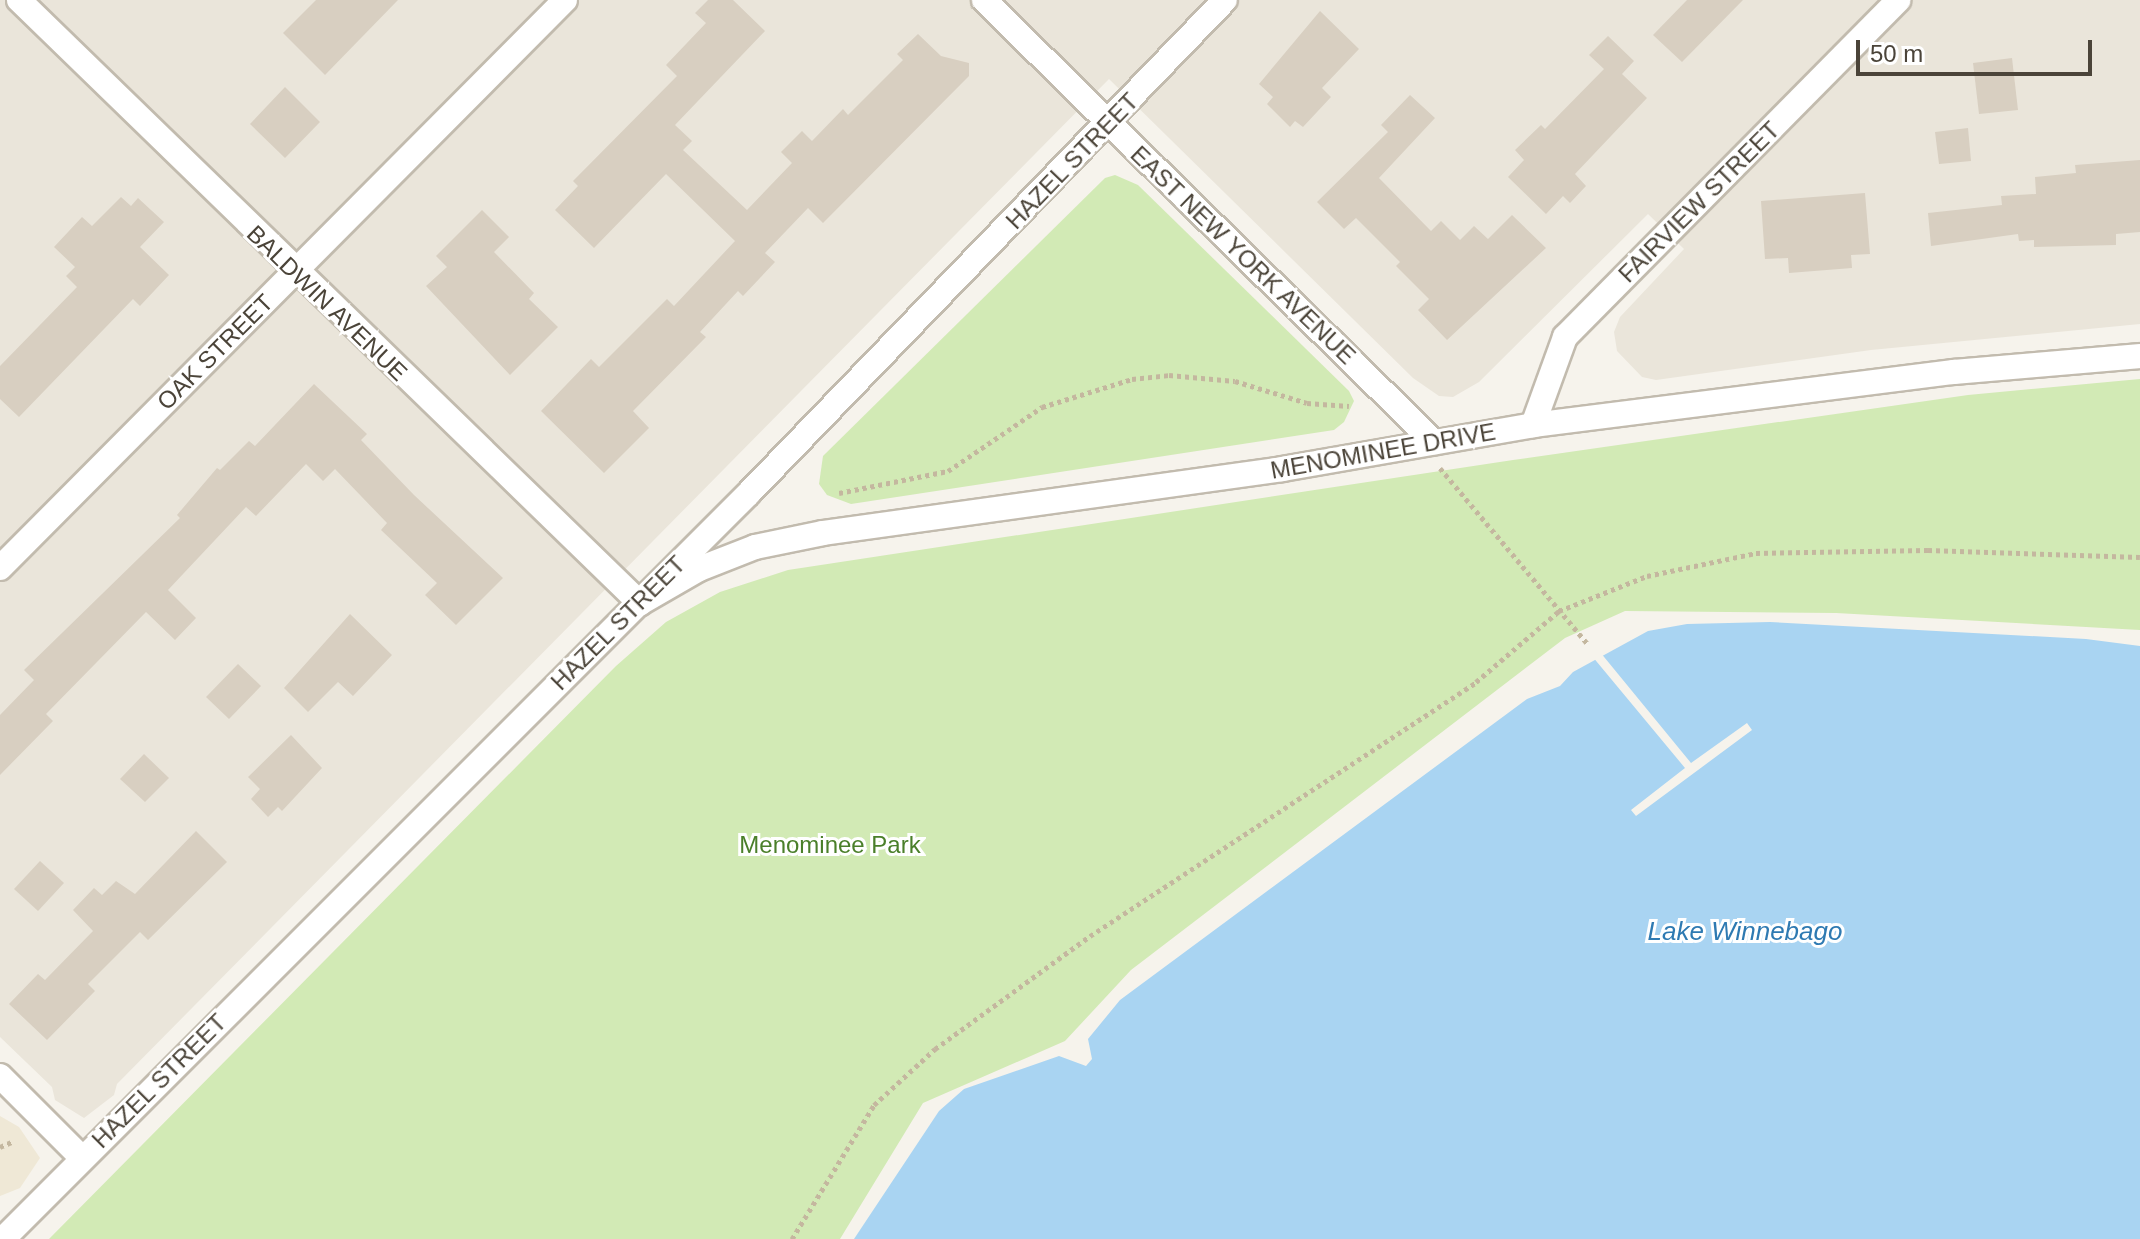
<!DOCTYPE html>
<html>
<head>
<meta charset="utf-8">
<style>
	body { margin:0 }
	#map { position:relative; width:2140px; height:1239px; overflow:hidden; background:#f6f3ec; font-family:Helvetica,sans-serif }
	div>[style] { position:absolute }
	.residential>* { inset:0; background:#eae5da }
	.education>* { inset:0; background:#efe8d6 }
	.green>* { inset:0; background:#d2eab5 }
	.water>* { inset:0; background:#a9d4f2 }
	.pier>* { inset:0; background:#f6f3ec }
	.building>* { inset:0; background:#d8cfc1 }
	.path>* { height:5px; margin-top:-2.5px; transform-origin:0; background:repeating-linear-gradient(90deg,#c4b79f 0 4px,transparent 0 8px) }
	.roads { filter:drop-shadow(2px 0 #c2bbae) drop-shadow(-2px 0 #c2bbae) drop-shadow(0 2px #c2bbae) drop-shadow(0 -2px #c2bbae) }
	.minor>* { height:24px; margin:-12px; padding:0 12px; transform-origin:12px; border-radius:12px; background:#fff }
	span { translate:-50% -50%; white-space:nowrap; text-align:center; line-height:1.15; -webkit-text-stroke:6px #fff; paint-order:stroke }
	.street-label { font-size:24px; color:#4b4439 }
	.park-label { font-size:24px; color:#4a7f2a }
	.water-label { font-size:26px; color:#2e7ab2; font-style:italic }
	.scale { position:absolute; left:1856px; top:40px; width:236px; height:36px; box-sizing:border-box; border:4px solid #4b4439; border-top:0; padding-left:10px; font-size:24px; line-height:28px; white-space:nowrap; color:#4b4439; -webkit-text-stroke:6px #fff; paint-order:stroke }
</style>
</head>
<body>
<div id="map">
	<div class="residential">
		<i style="clip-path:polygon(0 0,2140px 0,2140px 324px,1871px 350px,1656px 380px,1642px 377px,1617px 351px,1614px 332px,1620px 317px,1684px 249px,1648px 214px,1479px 382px,1453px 397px,1439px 396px,1413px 378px,1109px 79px,117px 1084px,114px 1095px,84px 1118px,55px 1100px,52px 1087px,0 1037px)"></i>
	</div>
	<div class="education">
		<i style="clip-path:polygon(0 1116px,19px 1127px,40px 1158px,20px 1188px,0 1196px)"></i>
	</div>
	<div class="green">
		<i style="clip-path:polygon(1115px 175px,1138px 185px,1349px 391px,1354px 401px,1344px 422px,1334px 430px,851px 504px,827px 495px,819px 484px,823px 456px,1105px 178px)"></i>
		<i style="clip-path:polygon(2140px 379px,2140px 630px,1836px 613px,1625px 611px,1565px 638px,1131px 970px,1065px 1041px,923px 1103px,840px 1239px,49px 1239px,616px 666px,666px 622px,720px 592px,788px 570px,1513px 460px,1968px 395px)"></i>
	</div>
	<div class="water">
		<i style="clip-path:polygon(1770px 622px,2086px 639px,2140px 646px,2140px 1239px,854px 1239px,939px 1111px,964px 1089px,1059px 1056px,1086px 1066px,1092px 1059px,1088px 1039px,1120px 1000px,1527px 699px,1560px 686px,1573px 672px,1648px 631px,1687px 624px)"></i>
	</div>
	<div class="pier">
		<i style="clip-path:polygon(1600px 652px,1691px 763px,1747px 723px,1752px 730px,1636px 816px,1631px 810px,1685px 768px,1592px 656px)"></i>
	</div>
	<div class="building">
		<i style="clip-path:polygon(316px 0,398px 0,325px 75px,283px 33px)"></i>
		<i style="clip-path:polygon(708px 0,733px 0,765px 31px,675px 125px,692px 141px,683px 150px,747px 210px,792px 163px,781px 152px,802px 131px,812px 141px,843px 109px,848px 115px,903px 60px,897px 54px,918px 34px,941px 56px,969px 63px,969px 76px,823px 223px,808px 208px,765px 253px,775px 262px,743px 296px,738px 291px,700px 332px,706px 337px,633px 411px,649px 428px,604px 473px,541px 411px,591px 359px,599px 367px,667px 299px,674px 306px,735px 241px,666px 174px,594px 248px,555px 210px,578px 186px,573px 181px,677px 76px,666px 65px,706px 23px,695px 13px)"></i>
		<i style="clip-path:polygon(1687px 0,1743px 0,1682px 62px,1653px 35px)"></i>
		<i style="clip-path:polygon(1320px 11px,1359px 49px,1322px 88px,1331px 97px,1303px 127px,1295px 121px,1290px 127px,1267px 104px,1273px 97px,1259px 84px)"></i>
		<i style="clip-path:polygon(1608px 36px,1634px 61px,1622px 74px,1647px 98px,1575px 174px,1586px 186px,1570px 203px,1563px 196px,1546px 214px,1508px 177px,1524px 160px,1515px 150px,1541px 125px,1545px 129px,1604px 69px,1589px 55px)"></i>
		<i style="clip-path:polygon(2012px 58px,2018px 110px,1979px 114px,1973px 63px)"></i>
		<i style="clip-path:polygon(285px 87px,320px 122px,285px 158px,250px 124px)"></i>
		<i style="clip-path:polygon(1410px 95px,1435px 118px,1379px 178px,1431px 231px,1441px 221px,1460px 240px,1474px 226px,1488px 239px,1512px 215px,1546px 248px,1447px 340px,1418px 310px,1429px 299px,1396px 266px,1400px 262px,1356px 218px,1344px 229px,1317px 202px,1388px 132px,1381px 125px)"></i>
		<i style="clip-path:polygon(1968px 128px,1971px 161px,1939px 164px,1935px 132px)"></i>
		<i style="clip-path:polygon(2140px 160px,2140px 232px,2116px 234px,2116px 245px,2034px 247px,2034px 240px,2019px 241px,2018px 234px,1931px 246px,1928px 213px,2002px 205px,2001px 196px,2036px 194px,2035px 177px,2076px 173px,2075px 165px)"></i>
		<i style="clip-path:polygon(1865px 193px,1870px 254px,1851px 255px,1852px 268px,1789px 273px,1788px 258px,1765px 259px,1761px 201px)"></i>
		<i style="clip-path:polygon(121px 197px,131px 206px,138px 198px,164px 222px,140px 247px,169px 275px,140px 306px,133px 299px,19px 417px,0 399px,0 366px,77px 287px,66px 276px,75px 267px,54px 247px,82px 217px,92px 226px)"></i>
		<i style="clip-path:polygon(482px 210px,509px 237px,494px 252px,534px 293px,529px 299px,558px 327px,510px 375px,426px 286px,447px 267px,436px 256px)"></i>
		<i style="clip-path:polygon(314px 384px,367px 434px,361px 440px,414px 495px,503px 578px,456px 625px,425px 595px,437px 583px,381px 530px,387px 523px,335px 469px,323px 481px,306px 464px,256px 516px,246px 507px,168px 590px,196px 618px,175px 640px,146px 612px,46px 714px,53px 721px,0 775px,0 715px,34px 680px,24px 670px,180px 518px,177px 515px,217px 468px,220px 470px,249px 441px,255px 446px)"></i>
		<i style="clip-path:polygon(350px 614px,392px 655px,353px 696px,338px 682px,308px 712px,284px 688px)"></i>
		<i style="clip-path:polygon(238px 664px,261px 686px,229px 719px,206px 697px)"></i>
		<i style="clip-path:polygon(291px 735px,322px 768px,282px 811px,278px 807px,268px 817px,251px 799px,260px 789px,248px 777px)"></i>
		<i style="clip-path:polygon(144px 754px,169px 778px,145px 802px,120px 779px)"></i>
		<i style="clip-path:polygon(196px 831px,227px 862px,148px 940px,140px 932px,88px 984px,95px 991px,47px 1040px,9px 1004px,38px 974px,45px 980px,93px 931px,73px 910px,94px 888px,102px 895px,116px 881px,135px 894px)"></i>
		<i style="clip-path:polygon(40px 861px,64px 883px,38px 911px,14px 889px)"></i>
	</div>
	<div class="path">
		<i style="left:1440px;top:468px;width:229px;rotate:50deg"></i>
		<i style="left:839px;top:493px;width:111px;rotate:-11.4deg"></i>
		<i style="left:948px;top:471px;width:114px;rotate:-34.2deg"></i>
		<i style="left:1042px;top:407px;width:94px;rotate:-17.3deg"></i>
		<i style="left:1132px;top:379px;width:37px;rotate:-6deg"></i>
		<i style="left:1169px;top:375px;width:66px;rotate:5.2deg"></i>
		<i style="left:1235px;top:381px;width:75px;rotate:17deg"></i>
		<i style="left:1307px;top:403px;width:42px;rotate:4.1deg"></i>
		<i style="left:0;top:1147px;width:13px;rotate:-23deg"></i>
		<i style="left:792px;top:1239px;width:157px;rotate:-58.5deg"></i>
		<i style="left:874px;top:1105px;width:83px;rotate:-42.6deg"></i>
		<i style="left:935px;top:1049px;width:192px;rotate:-36.1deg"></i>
		<i style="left:1090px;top:936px;width:462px;rotate:-33.3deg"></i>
		<i style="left:1476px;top:682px;width:109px;rotate:-40.5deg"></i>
		<i style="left:1559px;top:611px;width:95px;rotate:-21.7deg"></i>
		<i style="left:1647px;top:576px;width:111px;rotate:-11.9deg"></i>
		<i style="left:1756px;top:553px;width:172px;rotate:-1deg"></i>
		<i style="left:1928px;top:550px;width:212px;rotate:1.9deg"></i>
	</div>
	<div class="roads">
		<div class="minor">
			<i style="left:19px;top:0;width:866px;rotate:44.16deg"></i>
			<i style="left:640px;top:603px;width:68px;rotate:-30deg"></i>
			<i style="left:699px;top:569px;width:60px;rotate:-21.4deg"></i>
			<i style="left:755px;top:547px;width:69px;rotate:-11.6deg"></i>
			<i style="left:823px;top:533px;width:463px;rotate:-7.9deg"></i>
			<i style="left:1282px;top:469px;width:255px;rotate:-9.9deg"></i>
			<i style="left:1533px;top:425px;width:424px;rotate:-7.2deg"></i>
			<i style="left:1954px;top:372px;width:187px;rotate:-4.9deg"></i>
			<i style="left:984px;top:0;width:631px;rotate:44.49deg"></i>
			<i style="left:1533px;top:425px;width:94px;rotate:-70deg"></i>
			<i style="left:1565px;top:337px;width:474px;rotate:-45.3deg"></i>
			<i style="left:0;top:568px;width:801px;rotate:-45.15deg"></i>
			<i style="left:0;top:1076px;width:116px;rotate:45deg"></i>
			<i style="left:3px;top:1239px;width:1055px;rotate:-45deg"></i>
			<i style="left:749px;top:493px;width:685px;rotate:-46.01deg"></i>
		</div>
	</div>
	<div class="street-label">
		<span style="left:1072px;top:161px;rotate:-46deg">HAZEL STREET</span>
		<span style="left:1699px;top:202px;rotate:-45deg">FAIRVIEW STREET</span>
		<span style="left:1243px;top:255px;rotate:44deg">EAST NEW YORK AVENUE</span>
		<span style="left:327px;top:303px;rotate:44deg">BALDWIN AVENUE</span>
		<span style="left:215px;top:352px;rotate:-45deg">OAK STREET</span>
		<span style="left:1383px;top:451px;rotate:-10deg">MENOMINEE DRIVE</span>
		<span style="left:618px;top:623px;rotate:-45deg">HAZEL STREET</span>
		<span style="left:159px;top:1081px;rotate:-45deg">HAZEL STREET</span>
	</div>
	<div class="park-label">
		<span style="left:830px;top:845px">Menominee Park</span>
	</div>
	<div class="water-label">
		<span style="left:1745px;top:932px">Lake Winnebago</span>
	</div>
	<div class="scale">50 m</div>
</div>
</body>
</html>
